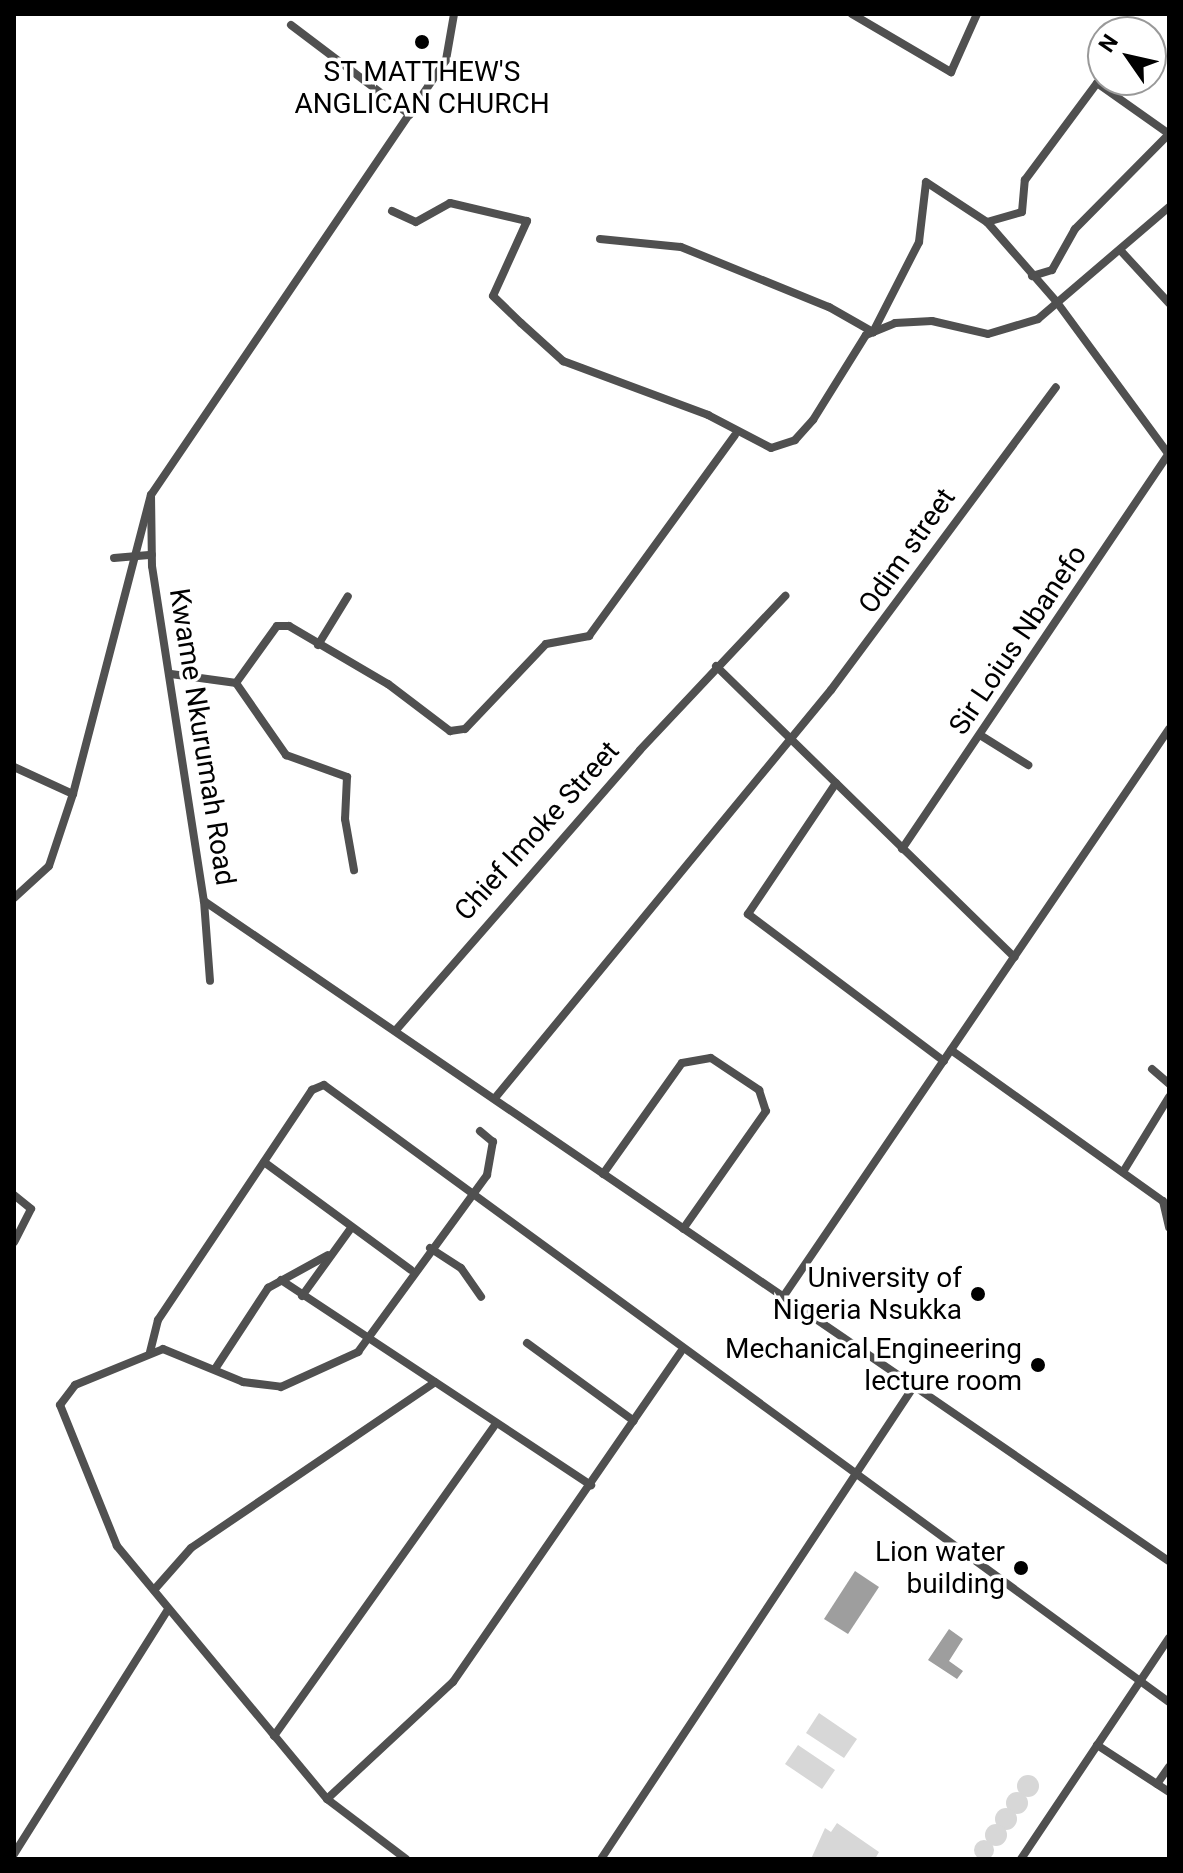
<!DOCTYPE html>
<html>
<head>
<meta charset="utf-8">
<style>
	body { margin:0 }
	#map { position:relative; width:1183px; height:1873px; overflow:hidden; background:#fff; font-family:Roboto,sans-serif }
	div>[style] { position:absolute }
	.green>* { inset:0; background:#d7d7d7 }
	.round { border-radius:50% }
	.water>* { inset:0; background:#9e9e9e }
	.street>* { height:8px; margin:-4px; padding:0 4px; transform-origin:4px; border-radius:4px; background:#505050 }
	.dots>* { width:22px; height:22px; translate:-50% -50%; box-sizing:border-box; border:4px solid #fff; border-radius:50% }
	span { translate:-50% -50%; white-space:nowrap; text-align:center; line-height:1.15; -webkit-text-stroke:7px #fff; paint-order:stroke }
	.poi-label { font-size:28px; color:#000 }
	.right { translate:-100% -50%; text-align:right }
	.street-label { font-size:28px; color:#000 }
	.frame { position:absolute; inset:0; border:16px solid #000; pointer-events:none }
	.north { position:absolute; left:1087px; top:16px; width:80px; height:80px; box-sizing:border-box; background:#fff; border:2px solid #999; border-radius:50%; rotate:304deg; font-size:22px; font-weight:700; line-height:32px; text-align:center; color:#000 }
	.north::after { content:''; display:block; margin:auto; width:28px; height:36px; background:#000; clip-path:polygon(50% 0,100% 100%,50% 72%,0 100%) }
</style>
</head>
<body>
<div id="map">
	<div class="green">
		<i style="clip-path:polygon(819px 1713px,857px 1739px,844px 1758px,806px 1733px)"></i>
		<i style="clip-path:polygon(798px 1745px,835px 1770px,822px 1789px,785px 1764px)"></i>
		<i class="round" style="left:1017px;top:1775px;width:22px;height:22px"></i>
		<i class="round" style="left:1006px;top:1792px;width:22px;height:22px"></i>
		<i class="round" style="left:995px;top:1808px;width:22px;height:22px"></i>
		<i style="clip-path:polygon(837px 1823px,879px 1852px,875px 1859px,811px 1859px,825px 1828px,831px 1832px)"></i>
		<i class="round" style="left:985px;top:1824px;width:22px;height:22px"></i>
		<i class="round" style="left:974px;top:1840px;width:20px;height:20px"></i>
	</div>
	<div class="water">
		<i style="clip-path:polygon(855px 1571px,879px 1587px,848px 1634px,824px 1619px)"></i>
		<i style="clip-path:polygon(949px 1629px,963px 1639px,949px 1661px,963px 1671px,957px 1679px,928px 1660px)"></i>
	</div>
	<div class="street">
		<i style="left:852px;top:14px;width:115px;rotate:30.4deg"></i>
		<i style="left:951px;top:72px;width:64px;rotate:-65.9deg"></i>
		<i style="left:291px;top:25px;width:149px;rotate:37.1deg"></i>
		<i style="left:392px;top:211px;width:26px;rotate:25deg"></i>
		<i style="left:416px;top:222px;width:39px;rotate:-29deg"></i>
		<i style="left:450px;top:203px;width:79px;rotate:13.2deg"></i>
		<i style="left:527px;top:221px;width:82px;rotate:114.4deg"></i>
		<i style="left:493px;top:296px;width:39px;rotate:44deg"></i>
		<i style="left:521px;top:323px;width:57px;rotate:42.1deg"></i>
		<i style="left:563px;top:361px;width:155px;rotate:20.4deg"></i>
		<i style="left:708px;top:415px;width:71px;rotate:27.6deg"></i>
		<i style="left:771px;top:448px;width:25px;rotate:-18deg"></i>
		<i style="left:795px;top:440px;width:27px;rotate:-48deg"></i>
		<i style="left:813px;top:420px;width:100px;rotate:-58.1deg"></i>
		<i style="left:866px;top:335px;width:31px;rotate:-22deg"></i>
		<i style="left:895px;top:323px;width:37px;rotate:-3deg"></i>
		<i style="left:932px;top:321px;width:57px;rotate:13.1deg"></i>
		<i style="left:988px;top:334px;width:52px;rotate:-16.7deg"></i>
		<i style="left:1038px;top:319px;width:172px;rotate:-40.5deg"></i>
		<i style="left:987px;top:222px;width:36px;rotate:-16deg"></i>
		<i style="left:1022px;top:212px;width:32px;rotate:-85deg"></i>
		<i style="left:1025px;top:180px;width:121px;rotate:-53.4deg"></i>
		<i style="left:1097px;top:83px;width:88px;rotate:35.3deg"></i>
		<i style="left:1169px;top:134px;width:134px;rotate:134.7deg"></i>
		<i style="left:1075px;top:229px;width:47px;rotate:119.3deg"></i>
		<i style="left:1052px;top:270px;width:21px;rotate:163deg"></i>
		<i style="left:600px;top:239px;width:81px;rotate:5.6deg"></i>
		<i style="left:681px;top:247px;width:160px;rotate:22.1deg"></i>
		<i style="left:829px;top:307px;width:51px;rotate:29.6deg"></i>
		<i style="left:873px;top:332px;width:101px;rotate:-62.9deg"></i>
		<i style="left:919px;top:242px;width:60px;rotate:-83.3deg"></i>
		<i style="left:926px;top:182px;width:73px;rotate:33.3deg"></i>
		<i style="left:987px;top:222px;width:105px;rotate:48.9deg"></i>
		<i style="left:1056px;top:301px;width:191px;rotate:53.7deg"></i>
		<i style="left:1121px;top:251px;width:71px;rotate:47.3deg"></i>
		<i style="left:151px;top:495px;width:71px;rotate:89.2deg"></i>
		<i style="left:152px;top:566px;width:339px;rotate:81.2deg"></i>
		<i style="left:204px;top:901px;width:860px;rotate:34.34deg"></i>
		<i style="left:914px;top:1386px;width:567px;rotate:123.49deg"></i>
		<i style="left:114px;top:558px;width:38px;rotate:-5deg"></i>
		<i style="left:318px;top:645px;width:57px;rotate:-58.5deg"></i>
		<i style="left:716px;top:666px;width:417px;rotate:44.3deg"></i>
		<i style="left:171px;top:674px;width:66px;rotate:7.9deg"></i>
		<i style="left:236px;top:683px;width:70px;rotate:-54.3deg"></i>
		<i style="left:277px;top:626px;width:12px"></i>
		<i style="left:289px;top:626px;width:115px;rotate:30.4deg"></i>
		<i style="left:388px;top:684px;width:78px;rotate:37.2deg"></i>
		<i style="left:450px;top:731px;width:15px;rotate:-8deg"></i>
		<i style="left:465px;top:729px;width:117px;rotate:-46.4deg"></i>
		<i style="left:546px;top:644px;width:44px;rotate:-10.5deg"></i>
		<i style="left:589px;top:636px;width:248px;rotate:-54deg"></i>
		<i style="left:236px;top:683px;width:88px;rotate:55.2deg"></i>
		<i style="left:286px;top:755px;width:65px;rotate:19.8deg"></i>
		<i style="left:347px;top:777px;width:42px;rotate:92.7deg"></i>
		<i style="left:345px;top:819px;width:52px;rotate:80deg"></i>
		<i style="left:980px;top:735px;width:57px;rotate:32deg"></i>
		<i style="left:14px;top:767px;width:65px;rotate:24.6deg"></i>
		<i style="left:836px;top:783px;width:158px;rotate:123.9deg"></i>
		<i style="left:748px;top:914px;width:245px;rotate:36.9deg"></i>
		<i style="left:902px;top:849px;width:475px;rotate:-56deg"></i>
		<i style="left:14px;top:898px;width:47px;rotate:-42.4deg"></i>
		<i style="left:49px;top:866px;width:76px;rotate:-71.6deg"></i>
		<i style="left:73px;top:794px;width:309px;rotate:-75.4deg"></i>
		<i style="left:151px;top:495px;width:526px;rotate:-55.86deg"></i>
		<i style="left:446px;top:60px;width:47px;rotate:-80.1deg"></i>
		<i style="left:204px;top:901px;width:80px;rotate:85.7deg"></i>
		<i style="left:396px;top:1030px;width:371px;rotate:-48.9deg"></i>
		<i style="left:640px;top:750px;width:212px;rotate:-46.7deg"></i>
		<i style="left:951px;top:1050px;width:260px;rotate:35.5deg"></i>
		<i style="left:1163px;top:1201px;width:27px;rotate:77deg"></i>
		<i style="left:1152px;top:1069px;width:23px;rotate:41deg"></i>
		<i style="left:495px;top:1098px;width:529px;rotate:-50.53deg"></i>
		<i style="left:831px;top:690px;width:377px;rotate:-53.4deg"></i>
		<i style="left:264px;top:1162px;width:182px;rotate:36.3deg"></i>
		<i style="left:1123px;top:1172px;width:88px;rotate:-58.5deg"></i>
		<i style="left:603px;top:1174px;width:136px;rotate:-54.6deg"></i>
		<i style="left:682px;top:1063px;width:29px;rotate:-10deg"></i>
		<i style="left:711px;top:1058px;width:58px;rotate:33.7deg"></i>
		<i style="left:759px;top:1090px;width:22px;rotate:72deg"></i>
		<i style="left:766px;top:1111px;width:144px;rotate:125.1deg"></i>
		<i style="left:14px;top:1195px;width:22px;rotate:39deg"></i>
		<i style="left:31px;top:1209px;width:37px;rotate:117deg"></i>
		<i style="left:430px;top:1248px;width:37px;rotate:33deg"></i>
		<i style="left:461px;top:1268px;width:35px;rotate:55deg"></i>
		<i style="left:281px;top:1280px;width:372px;rotate:33.5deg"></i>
		<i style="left:302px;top:1296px;width:84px;rotate:-54.2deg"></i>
		<i style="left:783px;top:1297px;width:687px;rotate:-55.8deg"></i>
		<i style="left:527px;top:1343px;width:132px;rotate:36.1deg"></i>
		<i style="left:150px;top:1352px;width:33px;rotate:-76deg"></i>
		<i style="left:158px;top:1320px;width:277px;rotate:-56.2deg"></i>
		<i style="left:312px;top:1090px;width:13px;rotate:-23deg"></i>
		<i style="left:324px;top:1085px;width:1046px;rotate:36.14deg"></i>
		<i style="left:215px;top:1369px;width:97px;rotate:-56.8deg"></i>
		<i style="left:268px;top:1288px;width:68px;rotate:-28.8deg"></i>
		<i style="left:914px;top:1386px;width:309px;rotate:34.5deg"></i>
		<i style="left:154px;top:1590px;width:56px;rotate:-48.6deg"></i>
		<i style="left:191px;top:1548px;width:295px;rotate:-34.2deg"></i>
		<i style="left:274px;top:1736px;width:383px;rotate:-54.6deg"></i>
		<i style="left:1097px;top:1745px;width:86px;rotate:33.1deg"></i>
		<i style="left:1157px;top:1784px;width:21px;rotate:-55deg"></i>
		<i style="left:327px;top:1799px;width:172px;rotate:-42.9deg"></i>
		<i style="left:453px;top:1682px;width:401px;rotate:-55.4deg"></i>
		<i style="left:14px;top:1854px;width:287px;rotate:-57.8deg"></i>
		<i style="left:406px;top:1859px;width:99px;rotate:-142.8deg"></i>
		<i style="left:327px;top:1799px;width:329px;rotate:-129.7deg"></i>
		<i style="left:117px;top:1546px;width:152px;rotate:-112deg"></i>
		<i style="left:60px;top:1405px;width:25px;rotate:-53deg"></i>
		<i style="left:75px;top:1385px;width:95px;rotate:-22.2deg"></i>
		<i style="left:163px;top:1349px;width:87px;rotate:22.4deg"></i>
		<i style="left:243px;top:1382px;width:38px;rotate:7deg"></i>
		<i style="left:281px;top:1387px;width:85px;rotate:-24.4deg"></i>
		<i style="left:358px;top:1352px;width:219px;rotate:-53.9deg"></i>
		<i style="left:487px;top:1175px;width:34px;rotate:-80deg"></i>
		<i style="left:493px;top:1142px;width:17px;rotate:-140deg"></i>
		<i style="left:1021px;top:1859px;width:266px;rotate:-56.2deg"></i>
	</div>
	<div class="dots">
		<i style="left:422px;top:42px;background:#000"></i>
		<i style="left:978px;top:1294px;background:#000"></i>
		<i style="left:1038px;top:1365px;background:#000"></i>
		<i style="left:1021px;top:1568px;background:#000"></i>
	</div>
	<div class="poi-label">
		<span style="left:422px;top:88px">ST MATTHEW'S<br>ANGLICAN CHURCH</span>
		<span class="right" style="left:962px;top:1294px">University of<br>Nigeria Nsukka</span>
		<span class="right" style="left:1022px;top:1365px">Mechanical Engineering<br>lecture room</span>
		<span class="right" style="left:1005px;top:1568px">Lion water<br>building</span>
	</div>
	<div class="street-label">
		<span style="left:907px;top:551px;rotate:-55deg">Odim street</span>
		<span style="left:1018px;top:640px;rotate:-56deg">Sir Loius Nbanefo</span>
		<span style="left:202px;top:737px;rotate:81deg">Kwame Nkurumah Road</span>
		<span style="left:537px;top:831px;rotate:-48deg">Chief Imoke Street</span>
	</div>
	<div class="frame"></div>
	<div class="north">N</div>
</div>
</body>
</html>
